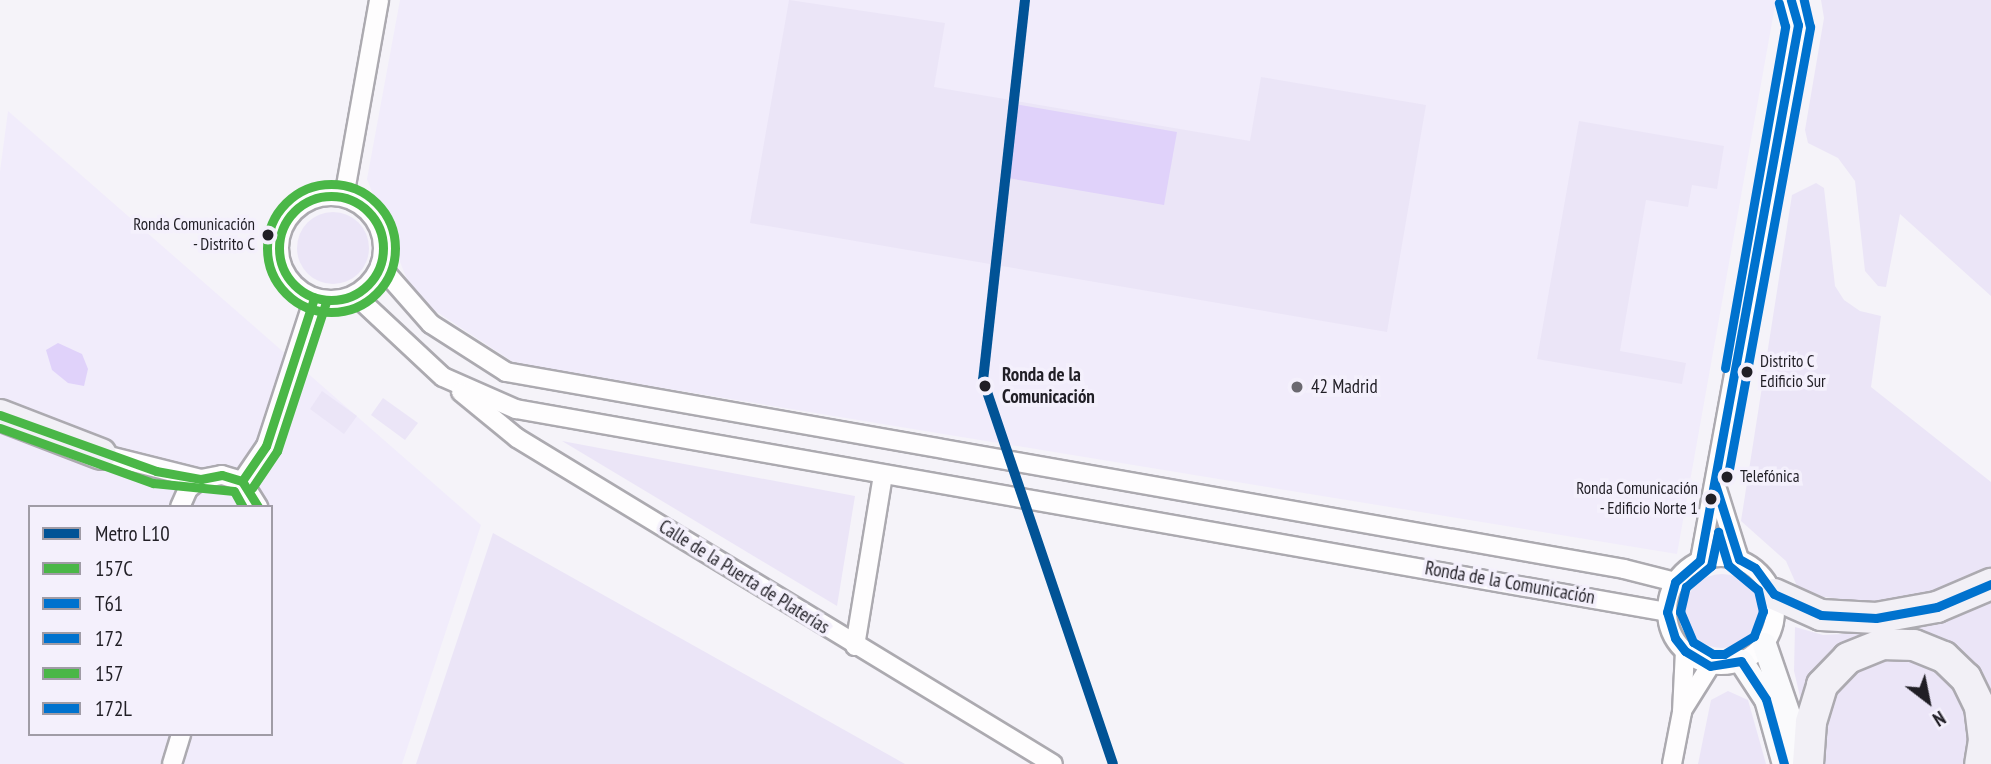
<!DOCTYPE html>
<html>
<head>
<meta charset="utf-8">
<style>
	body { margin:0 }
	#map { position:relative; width:1991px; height:764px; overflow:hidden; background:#f5f3f9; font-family:"PT Sans Narrow",sans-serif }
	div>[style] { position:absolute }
	.built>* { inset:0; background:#f1ecfb }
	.green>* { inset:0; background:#ebe5f7 }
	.round { border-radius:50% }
	.water>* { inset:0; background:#e0d2fa }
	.roads { filter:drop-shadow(2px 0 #acaab0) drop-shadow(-2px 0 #acaab0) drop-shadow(0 2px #acaab0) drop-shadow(0 -2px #acaab0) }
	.street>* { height:18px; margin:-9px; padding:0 9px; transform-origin:9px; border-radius:9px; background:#fefdfe }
	.street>.ring { margin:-9px; padding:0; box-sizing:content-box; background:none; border:18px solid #fefdfe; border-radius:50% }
	.secondary>* { height:23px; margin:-11.5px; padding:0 11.5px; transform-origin:11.5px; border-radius:11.5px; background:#fafafc }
	.highway>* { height:30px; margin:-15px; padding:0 15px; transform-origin:15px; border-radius:15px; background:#f2f0f6 }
	.bus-1>* { height:9px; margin:-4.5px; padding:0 4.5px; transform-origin:4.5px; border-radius:4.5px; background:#4ab747 }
	.bus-1>.ring { margin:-4.5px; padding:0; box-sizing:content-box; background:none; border:9px solid #4ab747; border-radius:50% }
	.bus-2>* { height:9px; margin:-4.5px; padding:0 4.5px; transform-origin:4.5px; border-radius:4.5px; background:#0072ce }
	.bus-3>* { height:9px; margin:-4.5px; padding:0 4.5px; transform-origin:4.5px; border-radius:4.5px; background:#0072ce }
	.bus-4>* { height:9px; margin:-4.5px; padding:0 4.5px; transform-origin:4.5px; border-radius:4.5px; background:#4ab747 }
	.bus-4>.ring { margin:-4.5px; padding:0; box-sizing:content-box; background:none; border:9px solid #4ab747; border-radius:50% }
	.bus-5>* { height:9px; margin:-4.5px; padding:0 4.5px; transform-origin:4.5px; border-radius:4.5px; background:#0072ce }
	.metro-1>* { height:10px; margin:-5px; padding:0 5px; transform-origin:5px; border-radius:5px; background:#015396 }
	.dots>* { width:19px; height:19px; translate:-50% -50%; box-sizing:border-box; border:4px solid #f4f0fc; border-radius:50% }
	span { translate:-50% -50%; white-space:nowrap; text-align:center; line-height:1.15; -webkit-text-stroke:7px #f4f0fc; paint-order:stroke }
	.bus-label { font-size:17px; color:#211f26 }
	.right { translate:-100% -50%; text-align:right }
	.left { translate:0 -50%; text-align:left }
	.stop-label { font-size:19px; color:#211f26; font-weight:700 }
	.poi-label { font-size:19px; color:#211f26 }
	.street-label { font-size:19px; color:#211f26 }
	.legend { position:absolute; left:28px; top:505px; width:245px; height:231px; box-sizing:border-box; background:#f4f0fc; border:2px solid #a09ca6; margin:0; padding:9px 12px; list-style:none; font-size:21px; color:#211f26 }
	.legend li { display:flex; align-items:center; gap:14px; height:35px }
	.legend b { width:35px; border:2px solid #a09ca6 }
	.north { position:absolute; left:1893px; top:666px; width:70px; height:70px; -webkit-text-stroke:5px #f4f0fc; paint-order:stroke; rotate:148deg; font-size:19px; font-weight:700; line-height:28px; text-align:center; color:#211f26 }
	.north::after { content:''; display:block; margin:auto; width:24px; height:32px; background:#211f26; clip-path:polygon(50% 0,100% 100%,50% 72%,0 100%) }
</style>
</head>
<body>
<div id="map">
	<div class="built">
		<i style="clip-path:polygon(400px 0,1776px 0,1677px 554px,516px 364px,414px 297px,367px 179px)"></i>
		<i style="clip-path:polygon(evenodd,8px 111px,481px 525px,402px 764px,0 764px,0 171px,8px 111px,30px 507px,271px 507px,271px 734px,30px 734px,30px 507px)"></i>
	</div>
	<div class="green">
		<i style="clip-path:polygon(789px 0,945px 23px,934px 87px,1250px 141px,1261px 77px,1426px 105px,1387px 332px,750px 223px)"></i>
		<i style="clip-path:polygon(1821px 0,1991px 0,1991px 296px,1900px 214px,1886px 287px,1878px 286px,1865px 271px,1855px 181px,1838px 158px,1808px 143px,1805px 130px,1824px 18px)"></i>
		<i style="clip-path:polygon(1579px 121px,1724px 146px,1717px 189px,1692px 185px,1688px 207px,1646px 200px,1620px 351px,1686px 363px,1682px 384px,1537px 359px)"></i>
		<i style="clip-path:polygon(1816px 183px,1824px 188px,1835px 286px,1844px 300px,1860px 311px,1881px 316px,1871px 387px,1991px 482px,1991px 568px,1933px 592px,1867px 602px,1816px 596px,1797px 586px,1786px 561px,1741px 521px,1792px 195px)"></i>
		<i class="round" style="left:297px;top:212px;width:72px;height:72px"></i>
		<i style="clip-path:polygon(322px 391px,357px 416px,344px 434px,310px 409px)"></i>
		<i style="clip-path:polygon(383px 398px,418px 423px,405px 440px,371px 415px)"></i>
		<i style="clip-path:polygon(562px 441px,855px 496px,837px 606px)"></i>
		<i style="clip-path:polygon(493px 533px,905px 764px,416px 764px)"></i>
		<i class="round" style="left:1685px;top:574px;width:74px;height:74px"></i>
		<i style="clip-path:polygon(1991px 602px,1991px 704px,1919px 634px,1813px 677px,1801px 701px,1794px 671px,1795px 627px,1823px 635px,1879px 632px,1949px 618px)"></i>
		<i style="clip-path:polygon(1885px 656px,1916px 657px,1951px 675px,1971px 710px,1970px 764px,1822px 764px,1820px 734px,1828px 698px,1853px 668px)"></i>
		<i style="clip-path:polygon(1728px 691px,1748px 700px,1766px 764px,1698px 764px,1711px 700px)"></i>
	</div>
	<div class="water">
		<i style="clip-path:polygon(1015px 104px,1177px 132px,1164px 205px,1002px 177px)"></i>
		<i style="clip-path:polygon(58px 343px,82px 354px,88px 369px,84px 386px,68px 383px,52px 370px,46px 350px)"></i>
	</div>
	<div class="roads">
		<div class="street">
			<i class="ring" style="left:279px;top:196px;width:86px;height:86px"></i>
			<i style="left:344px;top:197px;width:200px;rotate:-79.9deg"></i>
			<i style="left:380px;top:266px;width:77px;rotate:48.7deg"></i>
			<i style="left:431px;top:324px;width:89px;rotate:32.6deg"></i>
			<i style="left:506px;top:372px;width:1135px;rotate:9.99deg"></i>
			<i style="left:1624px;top:569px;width:53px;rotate:14.3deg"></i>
			<i style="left:355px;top:295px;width:120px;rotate:43deg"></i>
			<i style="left:443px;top:377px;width:80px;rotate:23.7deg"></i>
			<i style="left:516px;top:409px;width:1169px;rotate:10deg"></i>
			<i style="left:461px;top:392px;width:72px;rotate:39.4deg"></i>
			<i style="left:517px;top:438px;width:627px;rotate:31.31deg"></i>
			<i style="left:101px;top:454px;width:103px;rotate:14deg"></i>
			<i style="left:242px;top:481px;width:42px;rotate:-55.6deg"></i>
			<i style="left:266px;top:446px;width:156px;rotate:-72deg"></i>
			<i style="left:1716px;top:486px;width:77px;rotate:72.5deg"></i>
			<i style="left:180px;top:507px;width:20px;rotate:-66deg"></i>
			<i style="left:188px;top:489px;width:16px;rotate:-38deg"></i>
			<i style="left:201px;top:479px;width:21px;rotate:-11deg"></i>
			<i style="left:222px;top:475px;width:21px;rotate:17deg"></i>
			<i style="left:242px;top:481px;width:31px;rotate:58deg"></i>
			<i class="ring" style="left:1667px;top:557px;width:90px;height:90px"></i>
			<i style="left:1700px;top:560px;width:544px;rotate:-79.62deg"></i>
			<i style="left:1798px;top:25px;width:26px;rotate:-106deg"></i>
			<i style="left:855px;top:646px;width:173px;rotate:-80.7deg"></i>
			<i style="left:1683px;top:709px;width:51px;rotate:-57.9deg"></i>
			<i style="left:172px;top:764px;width:31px;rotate:-73deg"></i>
			<i style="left:1672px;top:764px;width:53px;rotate:-79.1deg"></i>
			<i style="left:1682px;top:712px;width:61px;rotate:-87.2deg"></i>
		</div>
		<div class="secondary">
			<i style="left:1764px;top:644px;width:124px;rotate:71.1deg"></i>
			<i style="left:1741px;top:661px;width:45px;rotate:56.7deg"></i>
			<i style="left:1766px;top:699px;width:67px;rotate:74.5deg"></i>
		</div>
		<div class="highway">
			<i style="left:0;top:415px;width:108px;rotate:21.1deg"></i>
			<i style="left:1774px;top:594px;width:51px;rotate:24.1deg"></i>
			<i style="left:1821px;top:615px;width:55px;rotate:3.1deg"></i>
			<i style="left:1876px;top:618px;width:62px;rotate:-10.2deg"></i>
			<i style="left:1937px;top:607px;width:59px;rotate:-23.1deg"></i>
			<i style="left:1808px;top:764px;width:42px;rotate:-85.9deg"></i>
			<i style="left:1811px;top:722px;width:39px;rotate:-73deg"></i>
			<i style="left:1822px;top:685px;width:37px;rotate:-46deg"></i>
			<i style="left:1848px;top:658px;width:37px;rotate:-22deg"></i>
			<i style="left:1882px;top:644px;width:32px;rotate:2deg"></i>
			<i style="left:1914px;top:645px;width:32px;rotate:22deg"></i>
			<i style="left:1944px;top:657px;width:30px;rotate:44deg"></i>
			<i style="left:1966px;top:678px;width:32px;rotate:64deg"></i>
			<i style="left:1980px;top:707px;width:33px;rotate:83deg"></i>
			<i style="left:1984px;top:740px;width:24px;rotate:99deg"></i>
		</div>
	</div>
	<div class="bus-1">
		<i class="ring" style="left:279px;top:196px;width:95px;height:95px"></i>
		<i style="left:0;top:415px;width:166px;rotate:19.7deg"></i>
		<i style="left:156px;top:471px;width:46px;rotate:10.1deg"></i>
		<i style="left:201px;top:479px;width:21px;rotate:-11deg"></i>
		<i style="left:222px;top:475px;width:21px;rotate:17deg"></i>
		<i style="left:242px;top:481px;width:31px;rotate:58deg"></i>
		<i style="left:242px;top:481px;width:42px;rotate:-55.6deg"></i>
		<i style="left:266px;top:446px;width:156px;rotate:-72deg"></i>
	</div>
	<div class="bus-2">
		<i style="left:1715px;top:484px;width:79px;rotate:72.3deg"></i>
		<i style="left:1739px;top:559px;width:18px;rotate:29deg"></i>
		<i style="left:1755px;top:568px;width:32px;rotate:54deg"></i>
		<i style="left:1774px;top:594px;width:51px;rotate:24.1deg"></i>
		<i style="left:1821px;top:615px;width:55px;rotate:3.1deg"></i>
		<i style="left:1876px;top:618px;width:62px;rotate:-10.2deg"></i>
		<i style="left:1937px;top:607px;width:59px;rotate:-23.1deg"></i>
		<i style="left:1784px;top:764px;width:67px;rotate:-105.5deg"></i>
		<i style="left:1766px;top:699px;width:45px;rotate:-123.3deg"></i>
		<i style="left:1741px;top:661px;width:31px;rotate:171deg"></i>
		<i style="left:1710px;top:666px;width:29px;rotate:-149deg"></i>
		<i style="left:1685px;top:651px;width:16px;rotate:-128deg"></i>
		<i style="left:1675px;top:638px;width:27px;rotate:-107deg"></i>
		<i style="left:1667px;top:612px;width:31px;rotate:-75deg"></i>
		<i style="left:1675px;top:582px;width:33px;rotate:-41deg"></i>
		<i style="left:1700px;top:560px;width:544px;rotate:-79.62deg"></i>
		<i style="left:1798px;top:25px;width:26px;rotate:-106deg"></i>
	</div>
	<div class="bus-3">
		<i style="left:1727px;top:480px;width:461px;rotate:-79.6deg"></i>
		<i style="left:1810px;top:27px;width:28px;rotate:-103deg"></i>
		<i style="left:1718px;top:532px;width:34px;rotate:73deg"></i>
		<i style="left:1728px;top:565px;width:39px;rotate:40deg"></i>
		<i style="left:1758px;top:590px;width:22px;rotate:77deg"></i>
		<i style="left:1763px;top:611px;width:27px;rotate:110deg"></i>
		<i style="left:1754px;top:636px;width:35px;rotate:149deg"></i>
		<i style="left:1724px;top:654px;width:11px;rotate:180deg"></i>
		<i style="left:1713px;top:654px;width:23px;rotate:-149deg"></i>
		<i style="left:1693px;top:642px;width:33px;rotate:-113deg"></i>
		<i style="left:1680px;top:612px;width:26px;rotate:-77deg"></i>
		<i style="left:1686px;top:587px;width:33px;rotate:-40deg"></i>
		<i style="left:1711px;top:566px;width:35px;rotate:-78deg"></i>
	</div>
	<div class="bus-4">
		<i class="ring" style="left:267px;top:184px;width:119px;height:119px"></i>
		<i style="left:0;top:428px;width:163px;rotate:19.8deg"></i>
		<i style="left:153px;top:483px;width:81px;rotate:5.6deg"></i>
		<i style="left:234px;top:491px;width:18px;rotate:61deg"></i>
		<i style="left:252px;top:488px;width:45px;rotate:-56deg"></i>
		<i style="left:277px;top:451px;width:157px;rotate:-71.8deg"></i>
	</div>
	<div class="bus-5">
		<i style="left:1725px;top:368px;width:347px;rotate:-80deg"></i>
		<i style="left:1785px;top:26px;width:24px;rotate:-105deg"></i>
	</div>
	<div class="metro-1">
		<i style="left:1025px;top:0;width:382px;rotate:96.3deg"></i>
		<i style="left:983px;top:380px;width:405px;rotate:71.3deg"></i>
	</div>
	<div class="dots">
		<i style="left:268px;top:235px;background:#211f26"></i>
		<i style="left:1747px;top:372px;background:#211f26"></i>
		<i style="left:985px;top:386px;background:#211f26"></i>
		<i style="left:1297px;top:387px;background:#6b6970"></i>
		<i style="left:1727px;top:477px;background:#211f26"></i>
		<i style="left:1711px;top:499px;background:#211f26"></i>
	</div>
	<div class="bus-label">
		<span class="right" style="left:255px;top:235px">Ronda Comunicación<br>- Distrito C</span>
		<span class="left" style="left:1760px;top:372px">Distrito C<br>Edificio Sur</span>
		<span class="left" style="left:1740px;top:477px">Telefónica</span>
		<span class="right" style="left:1698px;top:499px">Ronda Comunicación<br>- Edificio Norte 1</span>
	</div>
	<div class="stop-label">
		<span class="left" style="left:1002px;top:386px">Ronda de la<br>Comunicación</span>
	</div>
	<div class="poi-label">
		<span class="left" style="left:1311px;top:387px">42 Madrid</span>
	</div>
	<div class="street-label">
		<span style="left:744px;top:577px;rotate:32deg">Calle de la Puerta de Platerías</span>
		<span style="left:1510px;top:583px;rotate:10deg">Ronda de la Comunicación</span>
	</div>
	<ul class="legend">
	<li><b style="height:9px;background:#015396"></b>Metro L10</li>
	<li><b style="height:9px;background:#4ab747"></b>157C</li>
	<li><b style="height:9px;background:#0072ce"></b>T61</li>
	<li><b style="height:9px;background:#0072ce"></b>172</li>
	<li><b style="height:9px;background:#4ab747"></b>157</li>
	<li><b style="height:9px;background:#0072ce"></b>172L</li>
	</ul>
	<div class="north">N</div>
</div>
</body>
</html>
